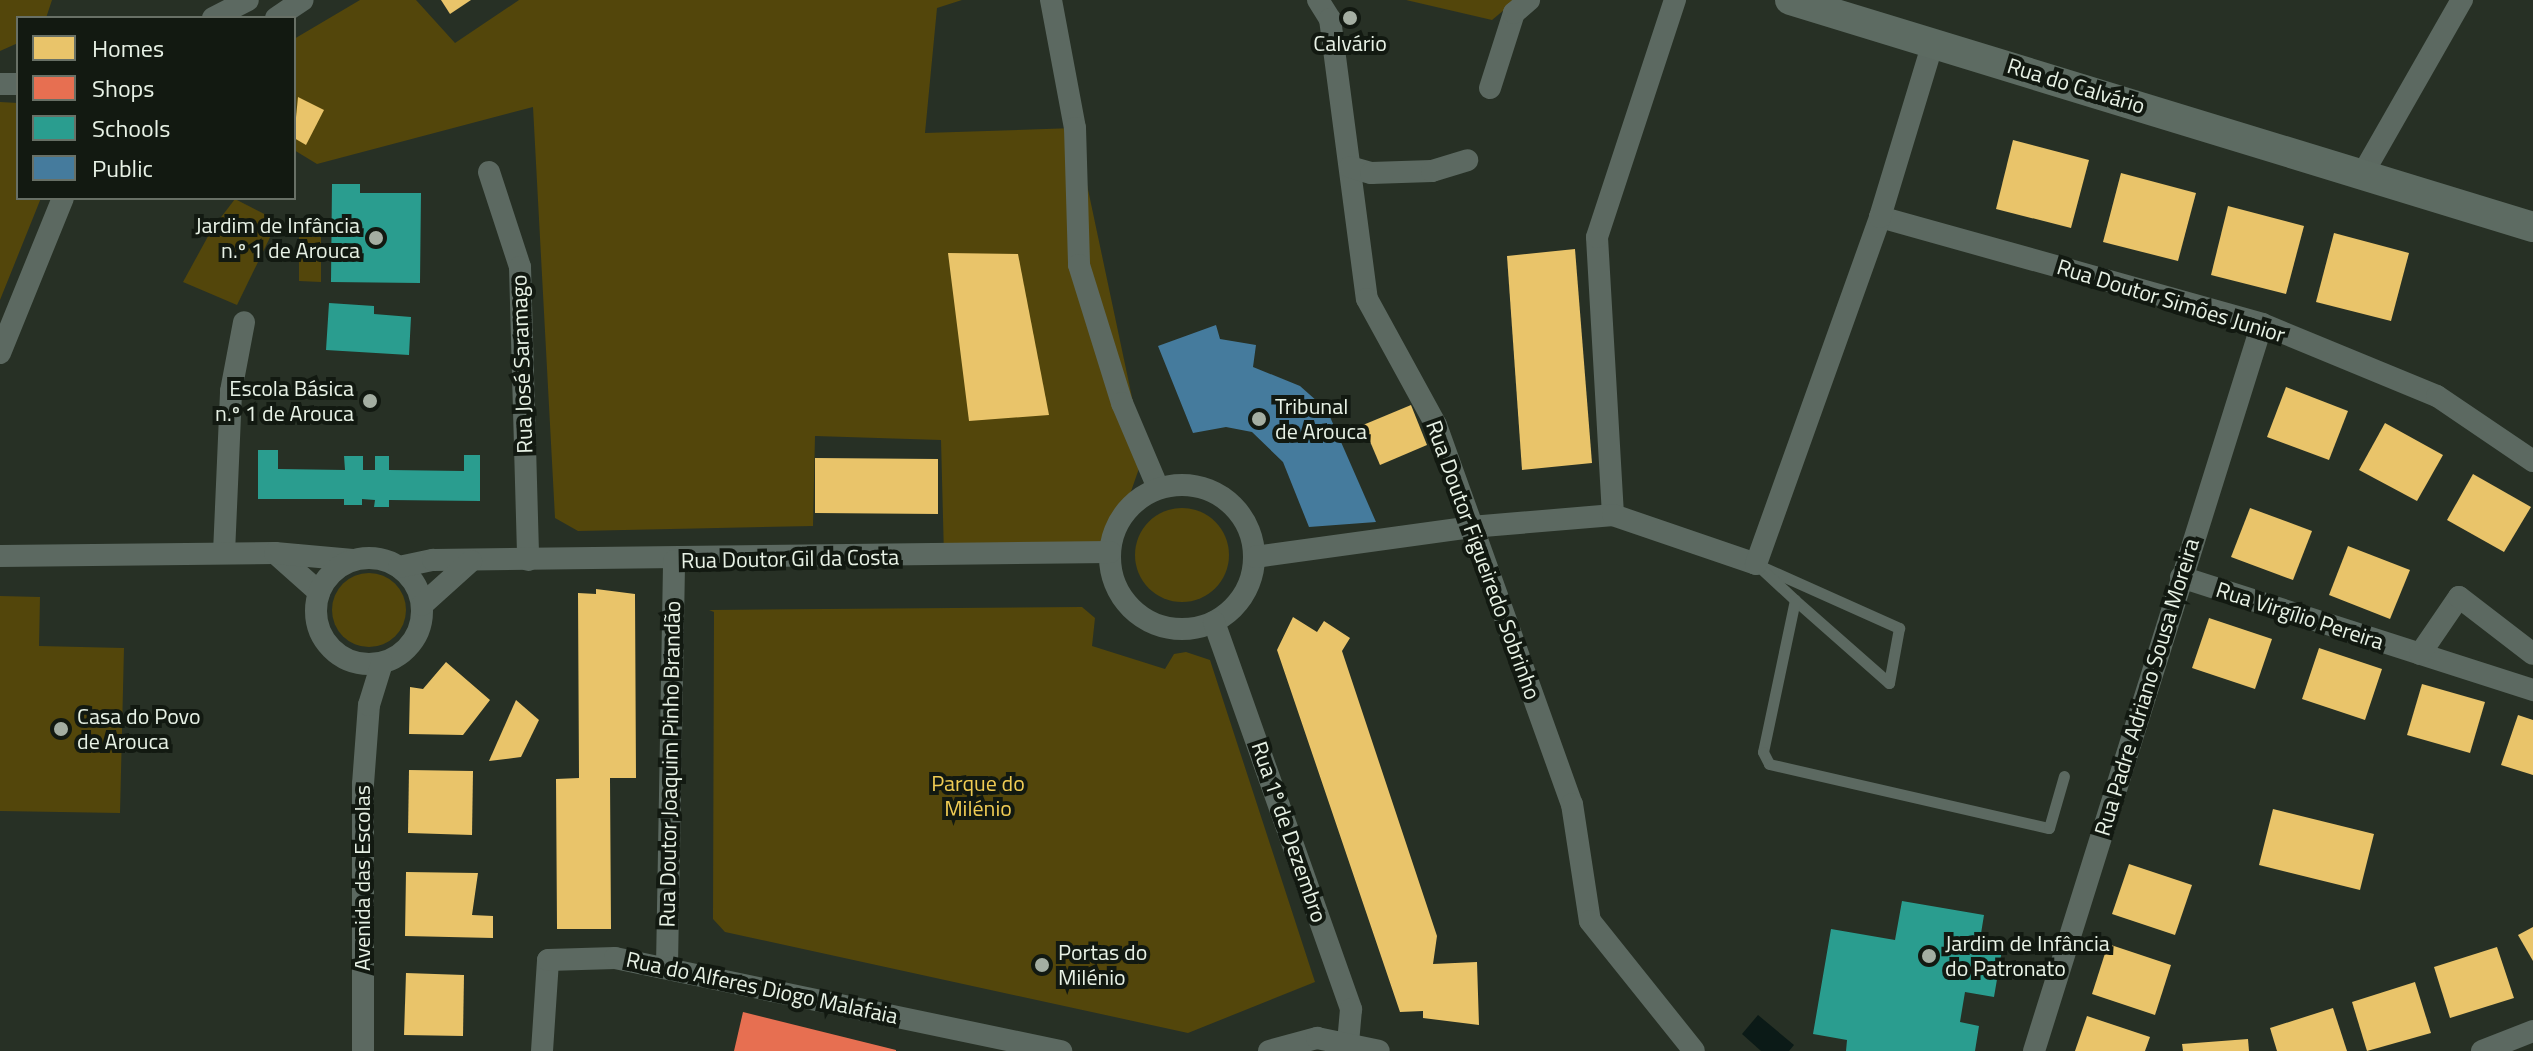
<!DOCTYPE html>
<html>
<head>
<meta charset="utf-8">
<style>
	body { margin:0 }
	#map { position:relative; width:2533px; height:1051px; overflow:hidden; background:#273025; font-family:"Titillium Web",sans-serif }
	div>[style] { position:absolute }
	.green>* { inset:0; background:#53460b }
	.round { border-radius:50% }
	.water>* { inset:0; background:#0b1a17 }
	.homes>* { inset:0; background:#e9c46a }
	.shops>* { inset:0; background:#e76f51 }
	.schools>* { inset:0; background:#2a9d8f }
	.public>* { inset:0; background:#457b9d }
	.lane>* { height:11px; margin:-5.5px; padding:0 5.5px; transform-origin:5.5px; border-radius:5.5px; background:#5c6961 }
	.street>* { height:22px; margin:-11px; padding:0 11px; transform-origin:11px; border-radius:11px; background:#5c6961 }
	.street>.ring { margin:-11px; padding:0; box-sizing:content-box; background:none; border:22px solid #5c6961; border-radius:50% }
	.secondary>* { height:30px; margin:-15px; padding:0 15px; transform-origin:15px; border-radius:15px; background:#5d6b62 }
	.dots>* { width:22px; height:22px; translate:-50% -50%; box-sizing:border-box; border:4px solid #121911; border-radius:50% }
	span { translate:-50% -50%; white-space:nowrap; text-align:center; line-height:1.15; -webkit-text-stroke:8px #121911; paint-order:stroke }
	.poi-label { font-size:22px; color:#e8f2e6 }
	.right { translate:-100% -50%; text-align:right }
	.left { translate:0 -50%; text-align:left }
	.street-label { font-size:22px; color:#e8f2e6 }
	.park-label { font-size:22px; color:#f0cc54 }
	.legend { position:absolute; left:16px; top:16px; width:280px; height:184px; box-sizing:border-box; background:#121911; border:2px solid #687066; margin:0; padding:10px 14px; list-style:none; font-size:24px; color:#e8f2e6 }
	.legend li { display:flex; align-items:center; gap:16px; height:40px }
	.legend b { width:40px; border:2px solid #687066 }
</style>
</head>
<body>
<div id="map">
	<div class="green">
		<i style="clip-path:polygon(0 0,52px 0,46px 18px,18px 18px,18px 43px,0 51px)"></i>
		<i style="clip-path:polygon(360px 0,416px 0,455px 43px,519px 0,962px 0,937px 8px,925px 133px,1075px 128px,1144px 454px,1110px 552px,944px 556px,941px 440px,815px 436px,813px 526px,578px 531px,555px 518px,533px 107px,317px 164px,294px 150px,294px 39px)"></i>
		<i style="clip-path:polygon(1406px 0,1516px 0,1492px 20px)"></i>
		<i style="clip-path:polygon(0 102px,18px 103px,18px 198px,41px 198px,0 300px)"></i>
		<i style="clip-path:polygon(235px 199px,278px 221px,237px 305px,183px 282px,212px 229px)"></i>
		<i style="clip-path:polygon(299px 237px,321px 237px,321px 282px,299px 281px)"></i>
		<i class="round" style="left:1135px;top:508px;width:94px;height:94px"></i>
		<i class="round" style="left:332px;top:573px;width:74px;height:74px"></i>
		<i style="clip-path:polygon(0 596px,40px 597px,39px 646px,124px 648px,120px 813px,0 811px)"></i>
		<i style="clip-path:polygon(1082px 607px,1095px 618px,1092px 646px,1165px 669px,1174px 654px,1186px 652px,1210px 660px,1315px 982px,1188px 1033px,725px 932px,713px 919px,714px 612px,709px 610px)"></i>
	</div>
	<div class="water">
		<i style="clip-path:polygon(1758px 1015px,1794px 1045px,1789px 1051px,1761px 1051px,1742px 1034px)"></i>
	</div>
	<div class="homes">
		<i style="clip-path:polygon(441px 0,471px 0,450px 14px)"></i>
		<i style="clip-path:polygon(298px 97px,324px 110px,306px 145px,294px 138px)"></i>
		<i style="clip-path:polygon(2013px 140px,2089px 160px,2071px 228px,1996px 209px)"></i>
		<i style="clip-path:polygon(2121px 173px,2196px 193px,2178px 261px,2103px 242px)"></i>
		<i style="clip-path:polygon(2228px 206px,2304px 226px,2286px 294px,2211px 275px)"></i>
		<i style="clip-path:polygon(2334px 233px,2409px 253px,2391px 321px,2316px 302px)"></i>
		<i style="clip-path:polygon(1575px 249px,1592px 463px,1522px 470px,1507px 256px)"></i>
		<i style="clip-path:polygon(948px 253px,1018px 254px,1049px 415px,969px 421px)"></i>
		<i style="clip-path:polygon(2286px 387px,2348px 411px,2329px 460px,2267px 437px)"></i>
		<i style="clip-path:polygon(1411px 405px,1427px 445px,1380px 465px,1363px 425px)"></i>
		<i style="clip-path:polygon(2385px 423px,2443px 455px,2417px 501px,2359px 470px)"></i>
		<i style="clip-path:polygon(815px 458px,938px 459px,938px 514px,815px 513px)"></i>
		<i style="clip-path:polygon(2473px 474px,2531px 507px,2504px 552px,2447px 520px)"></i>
		<i style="clip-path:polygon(2250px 508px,2312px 531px,2293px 580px,2231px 557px)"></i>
		<i style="clip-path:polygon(2348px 546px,2410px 570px,2390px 619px,2329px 595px)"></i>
		<i style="clip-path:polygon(596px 589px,635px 594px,636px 778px,610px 778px,611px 929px,557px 929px,556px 779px,579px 778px,578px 593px,596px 594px)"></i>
		<i style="clip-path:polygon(1293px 617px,1317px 632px,1324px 621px,1350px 638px,1342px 651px,1437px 936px,1433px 964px,1477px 962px,1479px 1025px,1423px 1018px,1423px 1011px,1400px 1012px,1277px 650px)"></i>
		<i style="clip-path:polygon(2209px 618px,2272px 639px,2255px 689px,2192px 668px)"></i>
		<i style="clip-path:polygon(2319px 648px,2382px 669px,2365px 720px,2302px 699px)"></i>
		<i style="clip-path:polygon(446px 662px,490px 700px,463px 735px,409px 734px,410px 687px,423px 689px)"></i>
		<i style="clip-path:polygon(2422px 684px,2485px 702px,2470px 753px,2407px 735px)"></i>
		<i style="clip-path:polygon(516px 700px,539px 720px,521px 757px,489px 761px)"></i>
		<i style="clip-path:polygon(2518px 715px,2533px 720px,2533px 775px,2501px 765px)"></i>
		<i style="clip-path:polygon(409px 770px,473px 771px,472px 835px,408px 833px)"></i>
		<i style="clip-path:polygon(2273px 809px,2374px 834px,2360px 890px,2259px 865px)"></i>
		<i style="clip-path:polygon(2129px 864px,2192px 885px,2175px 935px,2112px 914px)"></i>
		<i style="clip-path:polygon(406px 872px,478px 873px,472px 915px,493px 916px,493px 938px,405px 936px)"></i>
		<i style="clip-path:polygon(2533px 927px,2533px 961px,2518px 935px)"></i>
		<i style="clip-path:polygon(2108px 944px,2171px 965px,2155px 1015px,2092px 994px)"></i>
		<i style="clip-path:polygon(2497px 947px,2514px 998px,2450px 1018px,2434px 967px)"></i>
		<i style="clip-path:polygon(406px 973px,464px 975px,463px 1036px,404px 1035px)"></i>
		<i style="clip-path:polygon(2415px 982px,2431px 1033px,2367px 1051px,2352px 1002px)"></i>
		<i style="clip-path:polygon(2333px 1008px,2347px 1051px,2277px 1051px,2270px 1028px)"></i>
		<i style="clip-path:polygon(2087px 1016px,2150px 1037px,2145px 1051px,2075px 1051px)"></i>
		<i style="clip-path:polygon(2248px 1039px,2249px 1051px,2183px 1051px,2182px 1044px)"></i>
	</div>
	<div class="shops">
		<i style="clip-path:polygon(743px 1012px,896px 1050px,896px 1051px,734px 1051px)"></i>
	</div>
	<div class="schools">
		<i style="clip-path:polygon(332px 184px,360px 184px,360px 193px,421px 193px,420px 283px,331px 282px)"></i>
		<i style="clip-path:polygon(329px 303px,374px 306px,374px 314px,411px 317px,409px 355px,326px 350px)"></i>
		<i style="clip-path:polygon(258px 450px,278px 450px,278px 469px,345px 470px,344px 456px,363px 456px,363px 470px,375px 470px,375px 456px,389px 456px,389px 470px,464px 471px,464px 455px,480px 455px,480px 501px,389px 500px,389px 507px,374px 507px,375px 500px,362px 499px,362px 505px,344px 505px,344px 499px,258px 499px)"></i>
		<i style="clip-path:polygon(1902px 901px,1984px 915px,1979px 946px,2002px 950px,1994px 997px,1965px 992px,1960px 1022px,1979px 1026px,1975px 1051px,1846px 1051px,1847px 1040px,1813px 1034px,1831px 929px,1895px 940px)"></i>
	</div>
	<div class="public">
		<i style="clip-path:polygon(1216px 325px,1220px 339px,1256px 345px,1253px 367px,1300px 386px,1327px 410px,1376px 522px,1309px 527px,1283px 462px,1252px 432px,1226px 427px,1193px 433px,1158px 346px)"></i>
	</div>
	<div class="lane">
		<i style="left:1756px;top:564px;width:157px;rotate:24.1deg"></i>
		<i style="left:1899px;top:628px;width:56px;rotate:100.3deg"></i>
		<i style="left:1889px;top:683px;width:125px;rotate:-138.6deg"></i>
		<i style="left:1795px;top:600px;width:53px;rotate:-137.3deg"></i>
		<i style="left:1795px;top:600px;width:155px;rotate:101.9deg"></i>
		<i style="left:1763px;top:752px;width:13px;rotate:63deg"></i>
		<i style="left:1769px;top:764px;width:287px;rotate:12.9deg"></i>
		<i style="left:2049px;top:828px;width:54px;rotate:-73.9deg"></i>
	</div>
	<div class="street">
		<i style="left:1051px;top:0;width:130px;rotate:79.4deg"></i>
		<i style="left:1075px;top:128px;width:137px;rotate:88.3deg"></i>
		<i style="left:1079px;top:265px;width:145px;rotate:72.7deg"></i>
		<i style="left:1122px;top:403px;width:92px;rotate:67deg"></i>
		<i style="left:1318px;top:0;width:22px;rotate:58deg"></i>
		<i style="left:1330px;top:19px;width:282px;rotate:82.5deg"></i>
		<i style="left:1367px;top:299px;width:144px;rotate:61.3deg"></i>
		<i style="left:1436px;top:425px;width:403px;rotate:70.3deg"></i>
		<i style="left:1572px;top:804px;width:118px;rotate:81.3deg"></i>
		<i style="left:1590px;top:921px;width:166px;rotate:51.3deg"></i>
		<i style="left:213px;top:18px;width:39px;rotate:-27deg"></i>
		<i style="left:276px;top:18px;width:32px;rotate:-34deg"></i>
		<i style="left:0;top:84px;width:18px"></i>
		<i style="left:1490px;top:88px;width:79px;rotate:-72.3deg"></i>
		<i style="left:1514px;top:13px;width:20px;rotate:-41deg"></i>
		<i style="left:1350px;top:167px;width:22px;rotate:16deg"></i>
		<i style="left:1371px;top:173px;width:61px;rotate:-1.9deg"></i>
		<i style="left:1432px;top:171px;width:37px;rotate:-17deg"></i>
		<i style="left:489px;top:172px;width:100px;rotate:71.9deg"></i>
		<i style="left:520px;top:267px;width:293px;rotate:88.4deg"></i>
		<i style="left:2362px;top:175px;width:202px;rotate:-60.3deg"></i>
		<i style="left:1880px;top:217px;width:397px;rotate:15.6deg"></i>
		<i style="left:2262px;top:324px;width:189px;rotate:22.4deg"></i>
		<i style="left:2437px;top:396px;width:116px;rotate:34.1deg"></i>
		<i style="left:0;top:353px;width:167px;rotate:-67.9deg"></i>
		<i class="ring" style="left:1110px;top:485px;width:122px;height:122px"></i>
		<i style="left:1613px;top:515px;width:278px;rotate:-93.3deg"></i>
		<i style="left:1597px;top:237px;width:250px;rotate:-71.8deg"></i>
		<i style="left:224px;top:553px;width:162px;rotate:-87.5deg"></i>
		<i style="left:231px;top:391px;width:70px;rotate:-79.3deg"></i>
		<i style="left:275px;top:553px;width:59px;rotate:41.6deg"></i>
		<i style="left:0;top:556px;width:275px;rotate:-0.6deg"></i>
		<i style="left:275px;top:553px;width:78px;rotate:5.1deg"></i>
		<i style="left:1255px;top:557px;width:218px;rotate:-7.9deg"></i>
		<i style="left:1471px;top:527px;width:143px;rotate:-4.8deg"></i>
		<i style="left:1613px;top:515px;width:151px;rotate:18.9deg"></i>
		<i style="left:1756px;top:564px;width:368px;rotate:-70.3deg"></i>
		<i style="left:1880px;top:217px;width:182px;rotate:-73.1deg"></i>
		<i class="ring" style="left:316px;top:558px;width:84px;height:84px"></i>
		<i style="left:399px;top:567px;width:35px;rotate:-12deg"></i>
		<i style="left:433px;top:560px;width:677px;rotate:-0.68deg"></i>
		<i style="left:2181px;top:577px;width:370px;rotate:17.8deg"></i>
		<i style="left:422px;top:605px;width:66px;rotate:-41.9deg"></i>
		<i style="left:1214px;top:622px;width:411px;rotate:70.5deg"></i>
		<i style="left:1351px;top:1009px;width:35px;rotate:95deg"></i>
		<i style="left:2420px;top:654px;width:69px;rotate:-55.6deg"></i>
		<i style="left:2459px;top:597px;width:93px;rotate:37.6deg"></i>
		<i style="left:667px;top:966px;width:405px;rotate:-89deg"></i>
		<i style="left:363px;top:1051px;width:267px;rotate:-90deg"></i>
		<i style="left:363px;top:784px;width:79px;rotate:-85.7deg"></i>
		<i style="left:369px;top:705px;width:44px;rotate:-72.8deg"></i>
		<i style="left:542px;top:1051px;width:91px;rotate:-86.2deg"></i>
		<i style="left:548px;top:960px;width:67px;rotate:-1.7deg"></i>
		<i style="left:615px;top:958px;width:456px;rotate:11.8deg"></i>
		<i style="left:1269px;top:1051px;width:50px;rotate:-15.2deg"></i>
		<i style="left:1317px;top:1038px;width:63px;rotate:11.8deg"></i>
		<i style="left:2034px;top:1051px;width:762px;rotate:-72.59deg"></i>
		<i style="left:2482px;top:1051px;width:55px;rotate:-21.4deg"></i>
	</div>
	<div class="secondary">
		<i style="left:1790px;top:0;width:777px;rotate:16.99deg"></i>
	</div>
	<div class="dots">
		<i style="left:1350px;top:18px;background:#a4aea2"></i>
		<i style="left:376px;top:238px;background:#a4aea2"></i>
		<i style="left:370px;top:401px;background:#a4aea2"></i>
		<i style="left:1259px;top:419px;background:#a4aea2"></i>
		<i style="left:61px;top:729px;background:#a4aea2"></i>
		<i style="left:1929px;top:956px;background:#a4aea2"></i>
		<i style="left:1042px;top:965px;background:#a4aea2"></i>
	</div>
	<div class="poi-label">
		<span style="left:1350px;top:44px">Calvário</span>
		<span class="right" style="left:360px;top:238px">Jardim de Infância<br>n.º 1 de Arouca</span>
		<span class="right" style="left:354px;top:401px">Escola Básica<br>n.º 1 de Arouca</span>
		<span class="left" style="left:1275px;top:419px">Tribunal<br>de Arouca</span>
		<span class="left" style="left:77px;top:729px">Casa do Povo<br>de Arouca</span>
		<span class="left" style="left:1945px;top:956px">Jardim de Infância<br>do Patronato</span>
		<span class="left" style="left:1058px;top:965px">Portas do<br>Milénio</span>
	</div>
	<div class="street-label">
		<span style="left:2076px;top:86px;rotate:17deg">Rua do Calvário</span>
		<span style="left:2171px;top:301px;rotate:17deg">Rua Doutor Simões Junior</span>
		<span style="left:522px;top:364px;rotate:-92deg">Rua José Saramago</span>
		<span style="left:790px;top:559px;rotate:-1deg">Rua Doutor Gil da Costa</span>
		<span style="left:1483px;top:560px;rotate:70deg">Rua Doutor Figueiredo Sobrinho</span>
		<span style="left:2300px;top:616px;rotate:18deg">Rua Virgílio Pereira</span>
		<span style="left:2147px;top:687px;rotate:-73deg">Rua Padre Adriano Sousa Moreira</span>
		<span style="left:670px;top:764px;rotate:-89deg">Rua Doutor Joaquim Pinho Brandão</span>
		<span style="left:1289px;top:832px;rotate:71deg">Rua 1º de Dezembro</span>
		<span style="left:363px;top:878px;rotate:-90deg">Avenida das Escolas</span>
		<span style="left:762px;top:988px;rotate:12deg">Rua do Alferes Diogo Malafaia</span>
	</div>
	<div class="park-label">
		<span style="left:978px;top:796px">Parque do<br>Milénio</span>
	</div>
	<ul class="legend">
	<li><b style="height:22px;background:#e9c46a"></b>Homes</li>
	<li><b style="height:22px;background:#e76f51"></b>Shops</li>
	<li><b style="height:22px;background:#2a9d8f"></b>Schools</li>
	<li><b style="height:22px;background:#457b9d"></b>Public</li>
	</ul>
</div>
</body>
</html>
